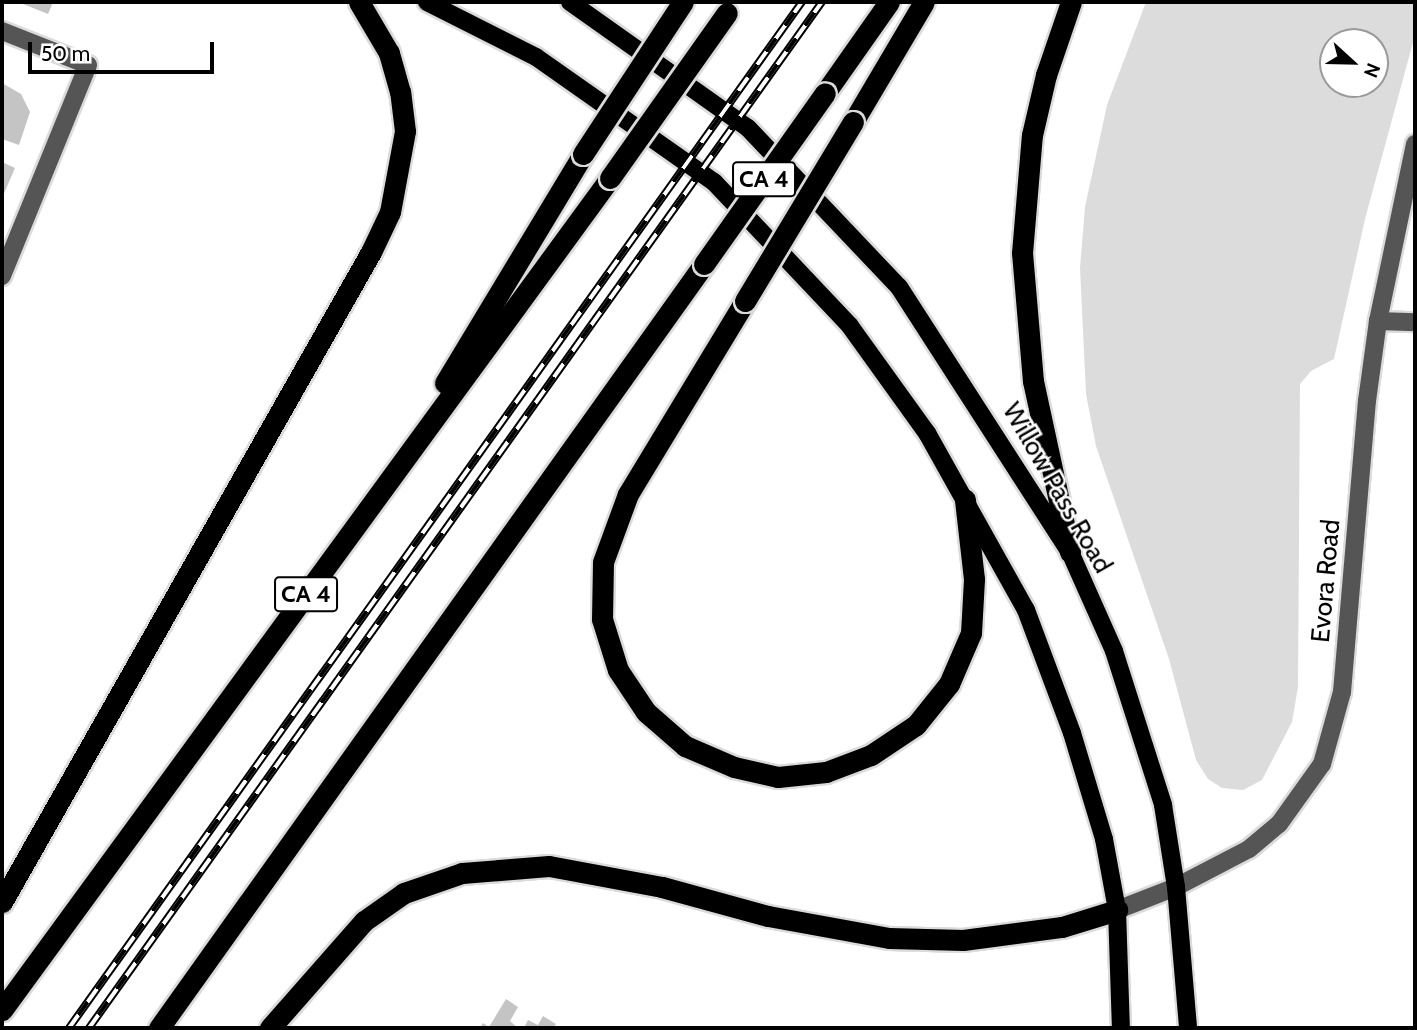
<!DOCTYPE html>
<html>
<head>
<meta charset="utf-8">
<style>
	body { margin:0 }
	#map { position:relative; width:1417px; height:1030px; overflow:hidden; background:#fff; font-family:Cabin,sans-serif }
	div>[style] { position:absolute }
	.green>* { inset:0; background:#dcdcdc }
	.building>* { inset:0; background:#c4c4c4 }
	.roads { filter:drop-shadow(2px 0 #dbdbdb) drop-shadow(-2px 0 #dbdbdb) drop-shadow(0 2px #dbdbdb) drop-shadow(0 -2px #dbdbdb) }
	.minor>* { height:18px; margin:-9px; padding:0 9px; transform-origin:9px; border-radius:9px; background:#555 }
	.major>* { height:18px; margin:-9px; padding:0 9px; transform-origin:9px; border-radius:9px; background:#000 }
	.highway>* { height:21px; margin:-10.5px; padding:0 10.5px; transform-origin:10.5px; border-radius:10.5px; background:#000 }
	.rail>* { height:8px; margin-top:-4px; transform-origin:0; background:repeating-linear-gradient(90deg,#fff 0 16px,#000 0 32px); box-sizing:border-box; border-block:2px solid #000 }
	.bridges { filter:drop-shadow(2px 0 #dbdbdb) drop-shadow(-2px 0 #dbdbdb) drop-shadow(0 2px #dbdbdb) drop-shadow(0 -2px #dbdbdb) }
	.highway-bridge>* { height:21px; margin:-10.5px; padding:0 10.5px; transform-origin:10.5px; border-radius:10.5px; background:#000 }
	span { translate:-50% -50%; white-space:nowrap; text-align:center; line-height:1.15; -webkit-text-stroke:5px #fff; paint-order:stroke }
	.shield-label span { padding:2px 5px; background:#fff; border:2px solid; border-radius:5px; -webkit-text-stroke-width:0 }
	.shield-label { font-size:24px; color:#000; font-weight:700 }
	.street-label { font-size:26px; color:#000 }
	.frame { position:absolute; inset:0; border:4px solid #000; pointer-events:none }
	.north { position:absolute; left:1319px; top:28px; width:70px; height:70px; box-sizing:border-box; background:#fff; border:2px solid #999; border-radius:50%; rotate:112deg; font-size:19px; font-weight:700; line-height:28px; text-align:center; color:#000 }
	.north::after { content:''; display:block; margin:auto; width:24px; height:32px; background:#000; clip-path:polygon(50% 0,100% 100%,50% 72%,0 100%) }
	.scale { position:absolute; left:28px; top:42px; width:186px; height:32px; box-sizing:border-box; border:4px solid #000; border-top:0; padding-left:9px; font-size:21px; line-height:24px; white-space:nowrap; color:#000; -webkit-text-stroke:5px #fff; paint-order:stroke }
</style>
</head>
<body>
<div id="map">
	<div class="green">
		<i style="clip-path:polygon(evenodd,1146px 2px,1415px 2px,1415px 35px,1365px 219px,1334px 359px,1311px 371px,1300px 384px,1298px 687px,1292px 722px,1262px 780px,1243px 790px,1222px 788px,1208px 779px,1196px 760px,1169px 659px,1096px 446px,1086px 394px,1080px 268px,1085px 207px,1107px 105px,1146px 2px,1333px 42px,1375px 42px,1375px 84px,1333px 84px,1333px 42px)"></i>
	</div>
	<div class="building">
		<i style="clip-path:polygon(18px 2px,53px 2px,48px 14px)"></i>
		<i style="clip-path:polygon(2px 83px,21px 94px,30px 112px,19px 145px,2px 139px)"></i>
		<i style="clip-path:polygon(2px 162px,15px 168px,2px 198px)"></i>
		<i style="clip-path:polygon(506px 999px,518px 1007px,510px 1021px,518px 1028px,480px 1028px,483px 1023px,489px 1027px)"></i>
		<i style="clip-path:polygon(543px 1016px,556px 1024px,553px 1028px,524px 1028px,528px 1020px,538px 1025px)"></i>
	</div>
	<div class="roads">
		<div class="minor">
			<i style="left:2px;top:31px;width:92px;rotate:21.6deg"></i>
			<i style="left:88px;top:65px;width:228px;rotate:112.2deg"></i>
			<i style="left:1378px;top:321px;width:37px;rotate:2deg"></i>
			<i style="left:1117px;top:910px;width:63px;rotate:-21.3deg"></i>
			<i style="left:1176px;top:887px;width:82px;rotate:-27.5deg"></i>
			<i style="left:1249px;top:849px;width:39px;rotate:-40deg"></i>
			<i style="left:1279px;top:824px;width:74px;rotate:-54.4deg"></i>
			<i style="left:1322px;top:764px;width:75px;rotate:-74.5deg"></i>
			<i style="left:1342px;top:692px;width:292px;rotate:-85.1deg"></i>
			<i style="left:1367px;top:401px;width:81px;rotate:-82.2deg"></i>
			<i style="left:1378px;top:321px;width:181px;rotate:-78.2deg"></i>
		</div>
		<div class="major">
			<i style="left:427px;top:2px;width:122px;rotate:26.8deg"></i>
			<i style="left:536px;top:57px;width:218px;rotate:35.1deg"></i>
			<i style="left:714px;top:182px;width:198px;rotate:46.6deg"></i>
			<i style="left:850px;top:326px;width:132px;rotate:54.3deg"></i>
			<i style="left:927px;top:433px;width:203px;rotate:60.8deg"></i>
			<i style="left:1026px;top:610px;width:131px;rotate:69.5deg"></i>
			<i style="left:1072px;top:733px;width:111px;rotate:73.2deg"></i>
			<i style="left:1104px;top:839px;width:72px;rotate:79.6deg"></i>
			<i style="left:1117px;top:910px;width:118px;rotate:88.1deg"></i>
			<i style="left:570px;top:2px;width:218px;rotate:35.3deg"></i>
			<i style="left:748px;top:128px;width:219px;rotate:46.5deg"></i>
			<i style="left:899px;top:287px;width:315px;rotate:57.2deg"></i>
			<i style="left:1070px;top:552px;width:108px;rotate:66deg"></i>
			<i style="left:1114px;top:651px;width:162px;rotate:72.3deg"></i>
			<i style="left:1163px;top:805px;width:83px;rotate:81deg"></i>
			<i style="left:1176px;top:887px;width:142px;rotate:85.1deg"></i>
		</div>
		<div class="highway">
			<i style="left:825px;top:93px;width:111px;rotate:-54.9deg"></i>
			<i style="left:853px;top:122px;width:139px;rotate:-59.4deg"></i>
			<i style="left:745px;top:301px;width:226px;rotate:121.2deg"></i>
			<i style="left:628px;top:494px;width:72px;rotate:110.2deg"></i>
			<i style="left:603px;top:562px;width:57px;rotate:91deg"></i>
			<i style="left:602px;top:619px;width:53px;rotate:72.6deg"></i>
			<i style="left:618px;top:670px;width:50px;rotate:56.3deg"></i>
			<i style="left:646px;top:712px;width:52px;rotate:41.1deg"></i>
			<i style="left:685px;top:746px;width:53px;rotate:23.2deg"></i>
			<i style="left:734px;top:767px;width:45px;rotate:12.8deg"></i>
			<i style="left:778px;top:777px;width:48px;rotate:-5.9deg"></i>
			<i style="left:826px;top:772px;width:48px;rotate:-20.7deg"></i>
			<i style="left:871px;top:755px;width:54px;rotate:-33.7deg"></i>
			<i style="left:916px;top:725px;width:53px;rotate:-51.2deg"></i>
			<i style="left:949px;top:684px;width:56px;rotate:-66.7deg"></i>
			<i style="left:971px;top:633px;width:54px;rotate:-86.8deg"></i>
			<i style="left:974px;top:579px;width:80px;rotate:-96.5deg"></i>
			<i style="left:445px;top:383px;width:267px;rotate:-58.9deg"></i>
			<i style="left:1070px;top:552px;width:175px;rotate:-102.2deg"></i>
			<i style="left:1033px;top:381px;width:128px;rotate:-94.9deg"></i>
			<i style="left:1022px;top:253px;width:118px;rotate:-85.2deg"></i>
			<i style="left:1032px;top:135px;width:62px;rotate:-76.9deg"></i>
			<i style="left:1046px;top:75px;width:77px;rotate:-71.1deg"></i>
			<i style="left:2px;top:902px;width:747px;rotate:-60.42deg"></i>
			<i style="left:371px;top:252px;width:44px;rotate:-64.6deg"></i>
			<i style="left:390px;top:212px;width:82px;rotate:-79.5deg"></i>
			<i style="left:405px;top:131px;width:39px;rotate:-97deg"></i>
			<i style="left:400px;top:92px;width:41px;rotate:-105.8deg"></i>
			<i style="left:389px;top:53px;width:59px;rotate:-120.5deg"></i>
			<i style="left:2px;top:1010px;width:1030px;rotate:-53.84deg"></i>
			<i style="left:159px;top:1028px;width:938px;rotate:-54.5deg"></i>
			<i style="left:270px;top:1028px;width:142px;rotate:-48.7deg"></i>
			<i style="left:364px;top:921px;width:49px;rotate:-35deg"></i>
			<i style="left:404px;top:893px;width:61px;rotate:-19deg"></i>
			<i style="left:462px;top:873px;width:87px;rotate:-4.6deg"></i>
			<i style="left:549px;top:866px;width:115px;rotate:10.5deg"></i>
			<i style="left:662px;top:887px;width:110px;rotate:15.3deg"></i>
			<i style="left:768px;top:916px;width:123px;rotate:10.3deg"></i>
			<i style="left:889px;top:938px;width:74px;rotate:1.5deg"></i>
			<i style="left:963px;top:940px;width:100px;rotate:-7.5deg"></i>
			<i style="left:1062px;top:927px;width:58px;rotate:-17.2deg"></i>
		</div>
	</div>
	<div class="rail">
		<i style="left:69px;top:1028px;width:1261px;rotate:-54.46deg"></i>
		<i style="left:89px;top:1028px;width:1261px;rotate:-54.46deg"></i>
	</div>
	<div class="bridges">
		<div class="highway-bridge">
			<i style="left:583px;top:154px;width:182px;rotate:-56.7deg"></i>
			<i style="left:610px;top:178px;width:202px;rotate:-54.7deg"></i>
			<i style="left:704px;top:264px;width:209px;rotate:-54.7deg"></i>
			<i style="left:745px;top:301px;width:209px;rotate:-58.9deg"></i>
		</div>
	</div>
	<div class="shield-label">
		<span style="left:764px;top:179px">CA 4</span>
		<span style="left:306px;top:594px">CA 4</span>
	</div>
	<div class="street-label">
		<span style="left:1057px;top:488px;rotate:60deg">Willow Pass Road</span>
		<span style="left:1326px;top:581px;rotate:-85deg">Evora Road</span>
	</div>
	<div class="frame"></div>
	<div class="north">N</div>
	<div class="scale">50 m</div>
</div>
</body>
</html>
